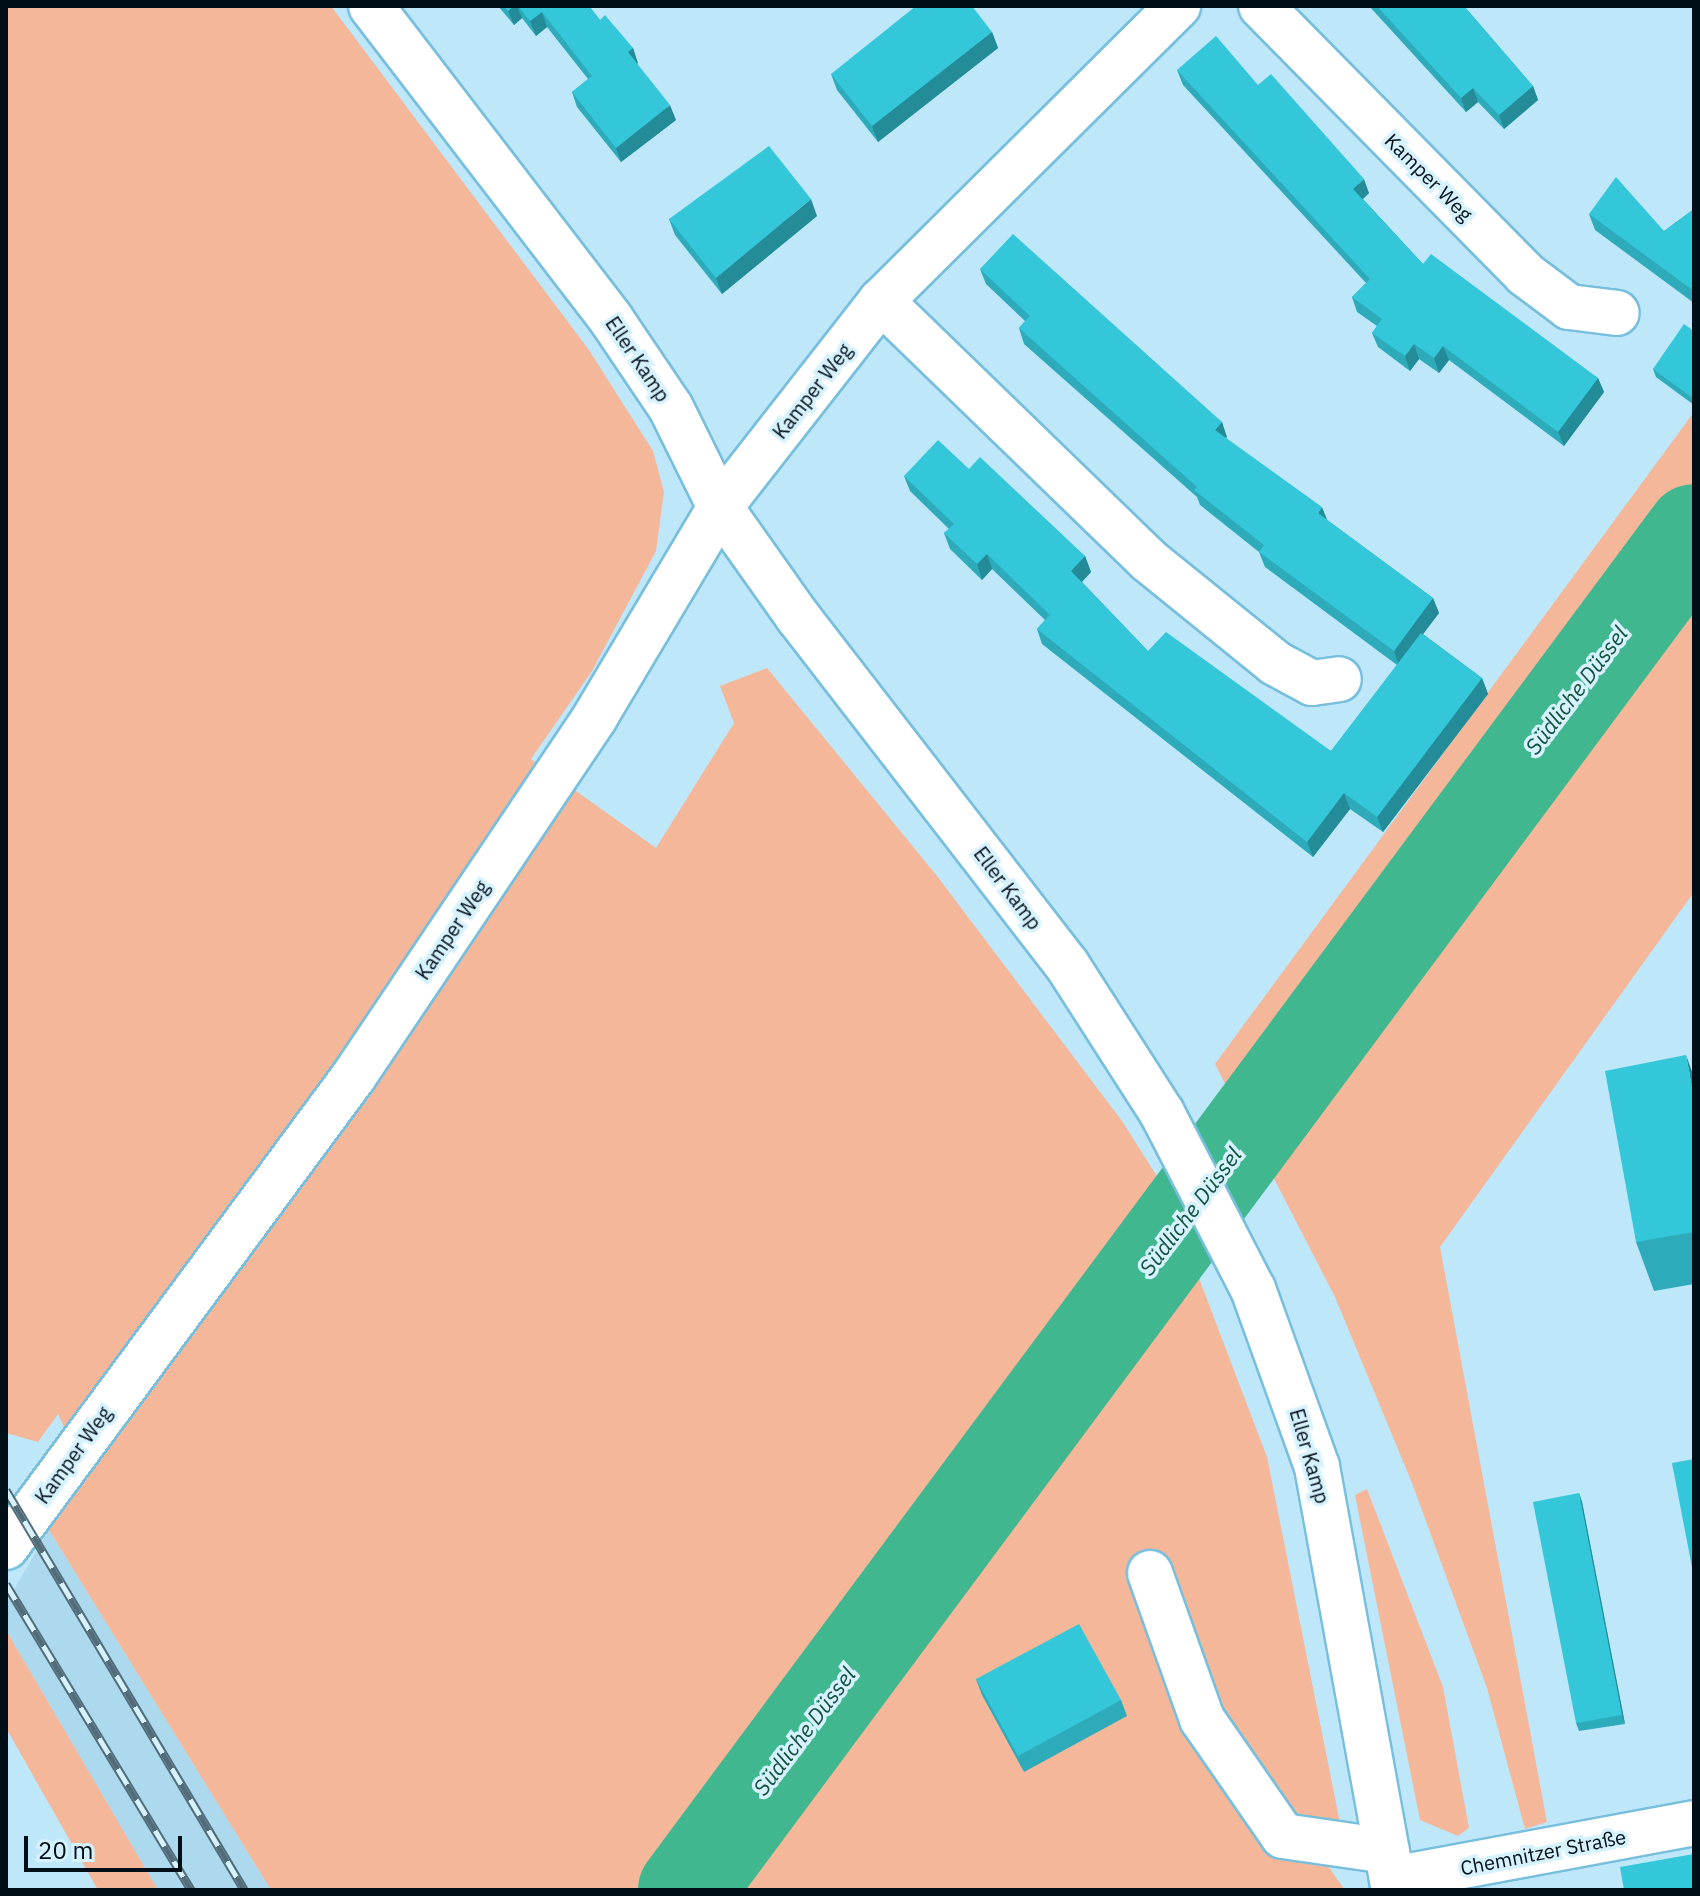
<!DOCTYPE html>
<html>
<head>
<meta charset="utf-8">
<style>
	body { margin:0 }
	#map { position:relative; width:1700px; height:1896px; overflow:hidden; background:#bee7fa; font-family:"IBM Plex Sans",sans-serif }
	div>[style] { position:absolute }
	.built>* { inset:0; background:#acd9ed }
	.green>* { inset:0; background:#f4b799 }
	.river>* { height:96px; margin:-48px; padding:0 48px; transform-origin:48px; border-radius:48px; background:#41b790 }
	.roads { filter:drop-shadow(2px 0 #78bfdd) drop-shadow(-2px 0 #78bfdd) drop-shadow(0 2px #78bfdd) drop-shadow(0 -2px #78bfdd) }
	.minor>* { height:44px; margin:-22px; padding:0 22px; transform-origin:22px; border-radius:22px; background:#fff }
	.rail>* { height:9px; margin-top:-4.5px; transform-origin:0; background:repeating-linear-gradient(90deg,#d7f2ff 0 18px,#526c79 0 36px); box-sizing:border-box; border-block:2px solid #526c79 }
	.wall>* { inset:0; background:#2dabbb }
	.shaded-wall>* { inset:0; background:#248b98 }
	.building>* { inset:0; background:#34c7d9 }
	span { translate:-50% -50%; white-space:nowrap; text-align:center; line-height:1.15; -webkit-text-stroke:7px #d7f2ff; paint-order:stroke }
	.street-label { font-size:20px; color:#000f17 }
	.water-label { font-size:22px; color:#11523d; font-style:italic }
	.frame { position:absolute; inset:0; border:8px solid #000f17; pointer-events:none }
	.scale { position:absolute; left:24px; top:1836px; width:158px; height:36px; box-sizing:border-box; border:4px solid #000f17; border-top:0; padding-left:10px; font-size:24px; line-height:28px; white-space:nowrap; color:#000f17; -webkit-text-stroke:6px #d7f2ff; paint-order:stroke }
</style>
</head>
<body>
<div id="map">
	<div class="built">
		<i style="clip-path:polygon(49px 1530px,271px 1890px,158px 1890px,6px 1630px,6px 1603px)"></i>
	</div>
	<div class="green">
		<i style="clip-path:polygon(6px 6px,331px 6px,589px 350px,653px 451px,664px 492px,656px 551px,592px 671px,531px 759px,656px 848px,734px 723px,720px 686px,767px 668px,937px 876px,1122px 1121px,1165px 1189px,1267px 1457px,1340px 1823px,1301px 1828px,1345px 1890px,271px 1890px,49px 1530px,74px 1487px,88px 1479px,58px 1414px,38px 1442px,6px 1433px)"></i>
		<i style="clip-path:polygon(1694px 412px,1694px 892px,1440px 1247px,1547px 1822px,1525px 1829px,1487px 1688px,1412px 1483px,1335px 1297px,1215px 1064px)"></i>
		<i style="clip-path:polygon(1367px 1489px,1443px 1687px,1469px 1828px,1458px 1836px,1420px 1820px,1355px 1495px)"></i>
		<i style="clip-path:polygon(6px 1630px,158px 1890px,98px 1890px,6px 1728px)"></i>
	</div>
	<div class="river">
		<i style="left:686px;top:1890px;width:1691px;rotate:-53.41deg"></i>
	</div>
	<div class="roads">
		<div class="minor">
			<i style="left:371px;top:6px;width:394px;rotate:52.5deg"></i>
			<i style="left:611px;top:319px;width:107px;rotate:56deg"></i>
			<i style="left:671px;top:408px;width:110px;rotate:63.7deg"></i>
			<i style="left:720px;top:507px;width:135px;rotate:54.7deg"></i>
			<i style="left:798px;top:617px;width:440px;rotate:52.3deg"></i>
			<i style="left:1067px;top:965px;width:176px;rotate:57.3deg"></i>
			<i style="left:1162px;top:1113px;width:198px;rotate:62.7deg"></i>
			<i style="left:1253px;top:1289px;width:189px;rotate:70.2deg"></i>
			<i style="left:1317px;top:1467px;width:430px;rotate:79.7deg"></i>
			<i style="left:1261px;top:6px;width:376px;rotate:45.4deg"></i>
			<i style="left:1525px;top:274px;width:55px;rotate:36.9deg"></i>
			<i style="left:1569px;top:307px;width:48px;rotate:7.1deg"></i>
			<i style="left:881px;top:301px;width:372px;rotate:44.1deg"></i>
			<i style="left:1148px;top:560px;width:164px;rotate:39deg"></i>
			<i style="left:1275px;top:663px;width:42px;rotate:28.4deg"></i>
			<i style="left:1312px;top:683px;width:27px;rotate:-8deg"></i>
			<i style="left:6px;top:1547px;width:586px;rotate:-53.54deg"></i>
			<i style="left:354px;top:1076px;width:432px;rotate:-56.1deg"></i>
			<i style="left:595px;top:717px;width:244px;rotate:-59.2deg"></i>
			<i style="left:720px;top:507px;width:261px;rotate:-52deg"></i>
			<i style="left:881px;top:301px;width:419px;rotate:-44.8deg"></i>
			<i style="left:1150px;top:1573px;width:155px;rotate:70.4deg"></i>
			<i style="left:1202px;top:1719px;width:142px;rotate:55.3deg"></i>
			<i style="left:1283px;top:1836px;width:105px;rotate:8.2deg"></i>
			<i style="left:1392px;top:1879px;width:307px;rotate:-10.5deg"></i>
		</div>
	</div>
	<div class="rail">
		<i style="left:6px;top:1490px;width:465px;rotate:59.2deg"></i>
		<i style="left:6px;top:1584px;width:358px;rotate:58.8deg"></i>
	</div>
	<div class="wall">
		<i style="clip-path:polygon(498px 6px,589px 6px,600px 20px,633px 48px,637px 64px,676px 120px,621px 162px,577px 107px,572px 92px,588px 79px,547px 27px,536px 36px,522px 18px,514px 25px)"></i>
		<i style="clip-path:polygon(1369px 6px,1464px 6px,1533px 86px,1538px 100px,1504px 129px,1478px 102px,1466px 112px)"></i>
		<i style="clip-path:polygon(992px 32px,998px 48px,878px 142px,837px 90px,831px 74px)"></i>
		<i style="clip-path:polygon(1177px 70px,1258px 85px,1369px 193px,1363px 199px,1423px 264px,1598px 378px,1604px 392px,1564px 446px,1449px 360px,1439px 373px,1419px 359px,1410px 371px,1378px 347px,1372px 333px,1377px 326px,1357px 312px,1352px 297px,1366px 283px,1183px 85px)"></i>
		<i style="clip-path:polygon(1694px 209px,1694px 303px,1595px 230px,1589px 214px,1664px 231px)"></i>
		<i style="clip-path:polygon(817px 216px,722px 294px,675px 235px,669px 219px)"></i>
		<i style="clip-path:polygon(980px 269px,1222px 422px,1226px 438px,1327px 520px,1433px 598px,1439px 613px,1423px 634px,1482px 678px,1488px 694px,1383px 832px,1350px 809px,1313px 857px,1042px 644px,1037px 629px,1045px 620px,992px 569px,982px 580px,950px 549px,944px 533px,949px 529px,910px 491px,904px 476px,969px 469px,1085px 556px,1091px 572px,1082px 582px,1148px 651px,1331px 751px,1397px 665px,1265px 567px,1259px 552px,1200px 505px,1197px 497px,1024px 344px,1019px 328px,1025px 321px,986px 284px)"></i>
		<i style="clip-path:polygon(1694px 331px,1694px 405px,1656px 377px,1653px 369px)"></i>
		<i style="clip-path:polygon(1694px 1077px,1694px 1284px,1654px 1291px,1636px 1242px)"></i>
		<i style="clip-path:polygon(1579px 1493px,1582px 1502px,1625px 1724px,1579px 1731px,1576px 1723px)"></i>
		<i style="clip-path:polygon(976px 1679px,1121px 1700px,1127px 1716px,1024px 1772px,982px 1695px)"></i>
	</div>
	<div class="shaded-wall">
		<i style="clip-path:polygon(514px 6px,517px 6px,522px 18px,514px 25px,508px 11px)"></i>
		<i style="clip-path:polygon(542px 12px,547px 27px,536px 36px,530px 21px)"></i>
		<i style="clip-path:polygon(992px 32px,998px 48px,878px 142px,872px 126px)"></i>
		<i style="clip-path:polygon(633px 48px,638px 63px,634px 67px,628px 52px)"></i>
		<i style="clip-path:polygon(1533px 86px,1538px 100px,1504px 129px,1499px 115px)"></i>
		<i style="clip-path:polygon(1473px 88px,1478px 102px,1466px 112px,1461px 98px)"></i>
		<i style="clip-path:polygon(670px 105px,676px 120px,621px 162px,616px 148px)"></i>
		<i style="clip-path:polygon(1364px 179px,1369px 193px,1358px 203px,1353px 189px)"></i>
		<i style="clip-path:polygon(811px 199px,817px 216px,722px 294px,716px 278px)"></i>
		<i style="clip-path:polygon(1414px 344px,1419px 359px,1410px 371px,1405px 356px)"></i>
		<i style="clip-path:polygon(1443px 346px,1449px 360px,1439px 373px,1434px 358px)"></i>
		<i style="clip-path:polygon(1598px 378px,1604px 392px,1564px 446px,1558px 432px)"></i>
		<i style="clip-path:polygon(1222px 422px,1227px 437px,1220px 445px,1215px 430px)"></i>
		<i style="clip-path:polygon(1322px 507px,1328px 522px,1318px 513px)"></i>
		<i style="clip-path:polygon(987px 554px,992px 569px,982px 580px,977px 564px)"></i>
		<i style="clip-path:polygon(1085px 556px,1091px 572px,1077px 587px,1071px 571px)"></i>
		<i style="clip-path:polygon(1433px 598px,1439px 613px,1399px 666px,1394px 651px)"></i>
		<i style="clip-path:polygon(1482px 678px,1488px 694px,1383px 832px,1377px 817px)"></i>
		<i style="clip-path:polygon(1344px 793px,1350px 809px,1313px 857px,1307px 842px)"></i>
		<i style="clip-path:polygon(1686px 1055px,1694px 1077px,1694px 1098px)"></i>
		<i style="clip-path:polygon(1579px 1493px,1582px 1502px,1625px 1724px,1622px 1715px)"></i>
	</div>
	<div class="building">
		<i style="clip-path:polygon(504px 6px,514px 6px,508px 11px)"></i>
		<i style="clip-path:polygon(518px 6px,589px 6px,600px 20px,605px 15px,633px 48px,628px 52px,670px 105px,616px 148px,572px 92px,592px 76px,542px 12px,530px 21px)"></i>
		<i style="clip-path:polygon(916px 6px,972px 6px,992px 32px,872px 126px,831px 74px)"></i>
		<i style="clip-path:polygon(1377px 6px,1464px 6px,1533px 86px,1499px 115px,1473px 88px,1461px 98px)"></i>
		<i style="clip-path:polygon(1216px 36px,1258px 85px,1271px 74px,1364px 179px,1353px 189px,1423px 264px,1431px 254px,1598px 378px,1558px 432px,1443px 346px,1434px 358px,1414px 344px,1405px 356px,1372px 333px,1382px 319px,1352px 297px,1370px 279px,1177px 70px)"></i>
		<i style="clip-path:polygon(769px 146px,811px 199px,716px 278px,669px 219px)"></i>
		<i style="clip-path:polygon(1616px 177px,1664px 231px,1694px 209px,1694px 291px,1589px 214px)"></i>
		<i style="clip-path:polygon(1013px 234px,1222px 422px,1215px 430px,1322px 507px,1318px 513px,1433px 598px,1394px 651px,1259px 552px,1264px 545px,1194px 490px,1197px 487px,1019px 328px,1030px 316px,980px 269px)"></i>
		<i style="clip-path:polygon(1684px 324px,1694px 331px,1694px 399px,1653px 369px)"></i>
		<i style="clip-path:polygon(938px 440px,969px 469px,980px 457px,1085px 556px,1071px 571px,1148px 651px,1166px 632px,1331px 751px,1421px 633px,1482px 678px,1377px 817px,1344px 793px,1307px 842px,1037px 629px,1050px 615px,987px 554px,977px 564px,944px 533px,954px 524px,904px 476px)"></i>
		<i style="clip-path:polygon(1686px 1055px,1694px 1098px,1694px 1232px,1636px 1242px,1605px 1071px)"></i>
		<i style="clip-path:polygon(1694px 1459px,1694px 1578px,1672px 1463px)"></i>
		<i style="clip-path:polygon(1579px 1493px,1622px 1715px,1576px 1723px,1533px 1502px)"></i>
		<i style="clip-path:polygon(1079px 1624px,1121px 1700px,1018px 1756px,976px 1679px)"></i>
		<i style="clip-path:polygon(1694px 1854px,1694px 1890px,1624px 1890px,1620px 1867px)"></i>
	</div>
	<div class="street-label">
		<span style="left:1429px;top:177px;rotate:45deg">Kamper Weg</span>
		<span style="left:638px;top:359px;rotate:56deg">Eller Kamp</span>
		<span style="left:812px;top:391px;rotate:-52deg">Kamper Weg</span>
		<span style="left:1008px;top:888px;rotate:53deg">Eller Kamp</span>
		<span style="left:452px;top:930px;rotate:-56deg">Kamper Weg</span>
		<span style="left:73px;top:1455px;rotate:-54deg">Kamper Weg</span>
		<span style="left:1310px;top:1456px;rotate:74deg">Eller Kamp</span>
		<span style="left:1543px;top:1852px;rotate:-11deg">Chemnitzer Straße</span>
	</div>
	<div class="water-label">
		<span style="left:1576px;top:690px;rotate:-53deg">Südliche Düssel</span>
		<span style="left:1190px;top:1211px;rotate:-53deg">Südliche Düssel</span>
		<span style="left:804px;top:1731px;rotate:-53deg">Südliche Düssel</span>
	</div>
	<div class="frame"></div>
	<div class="scale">20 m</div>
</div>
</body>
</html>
